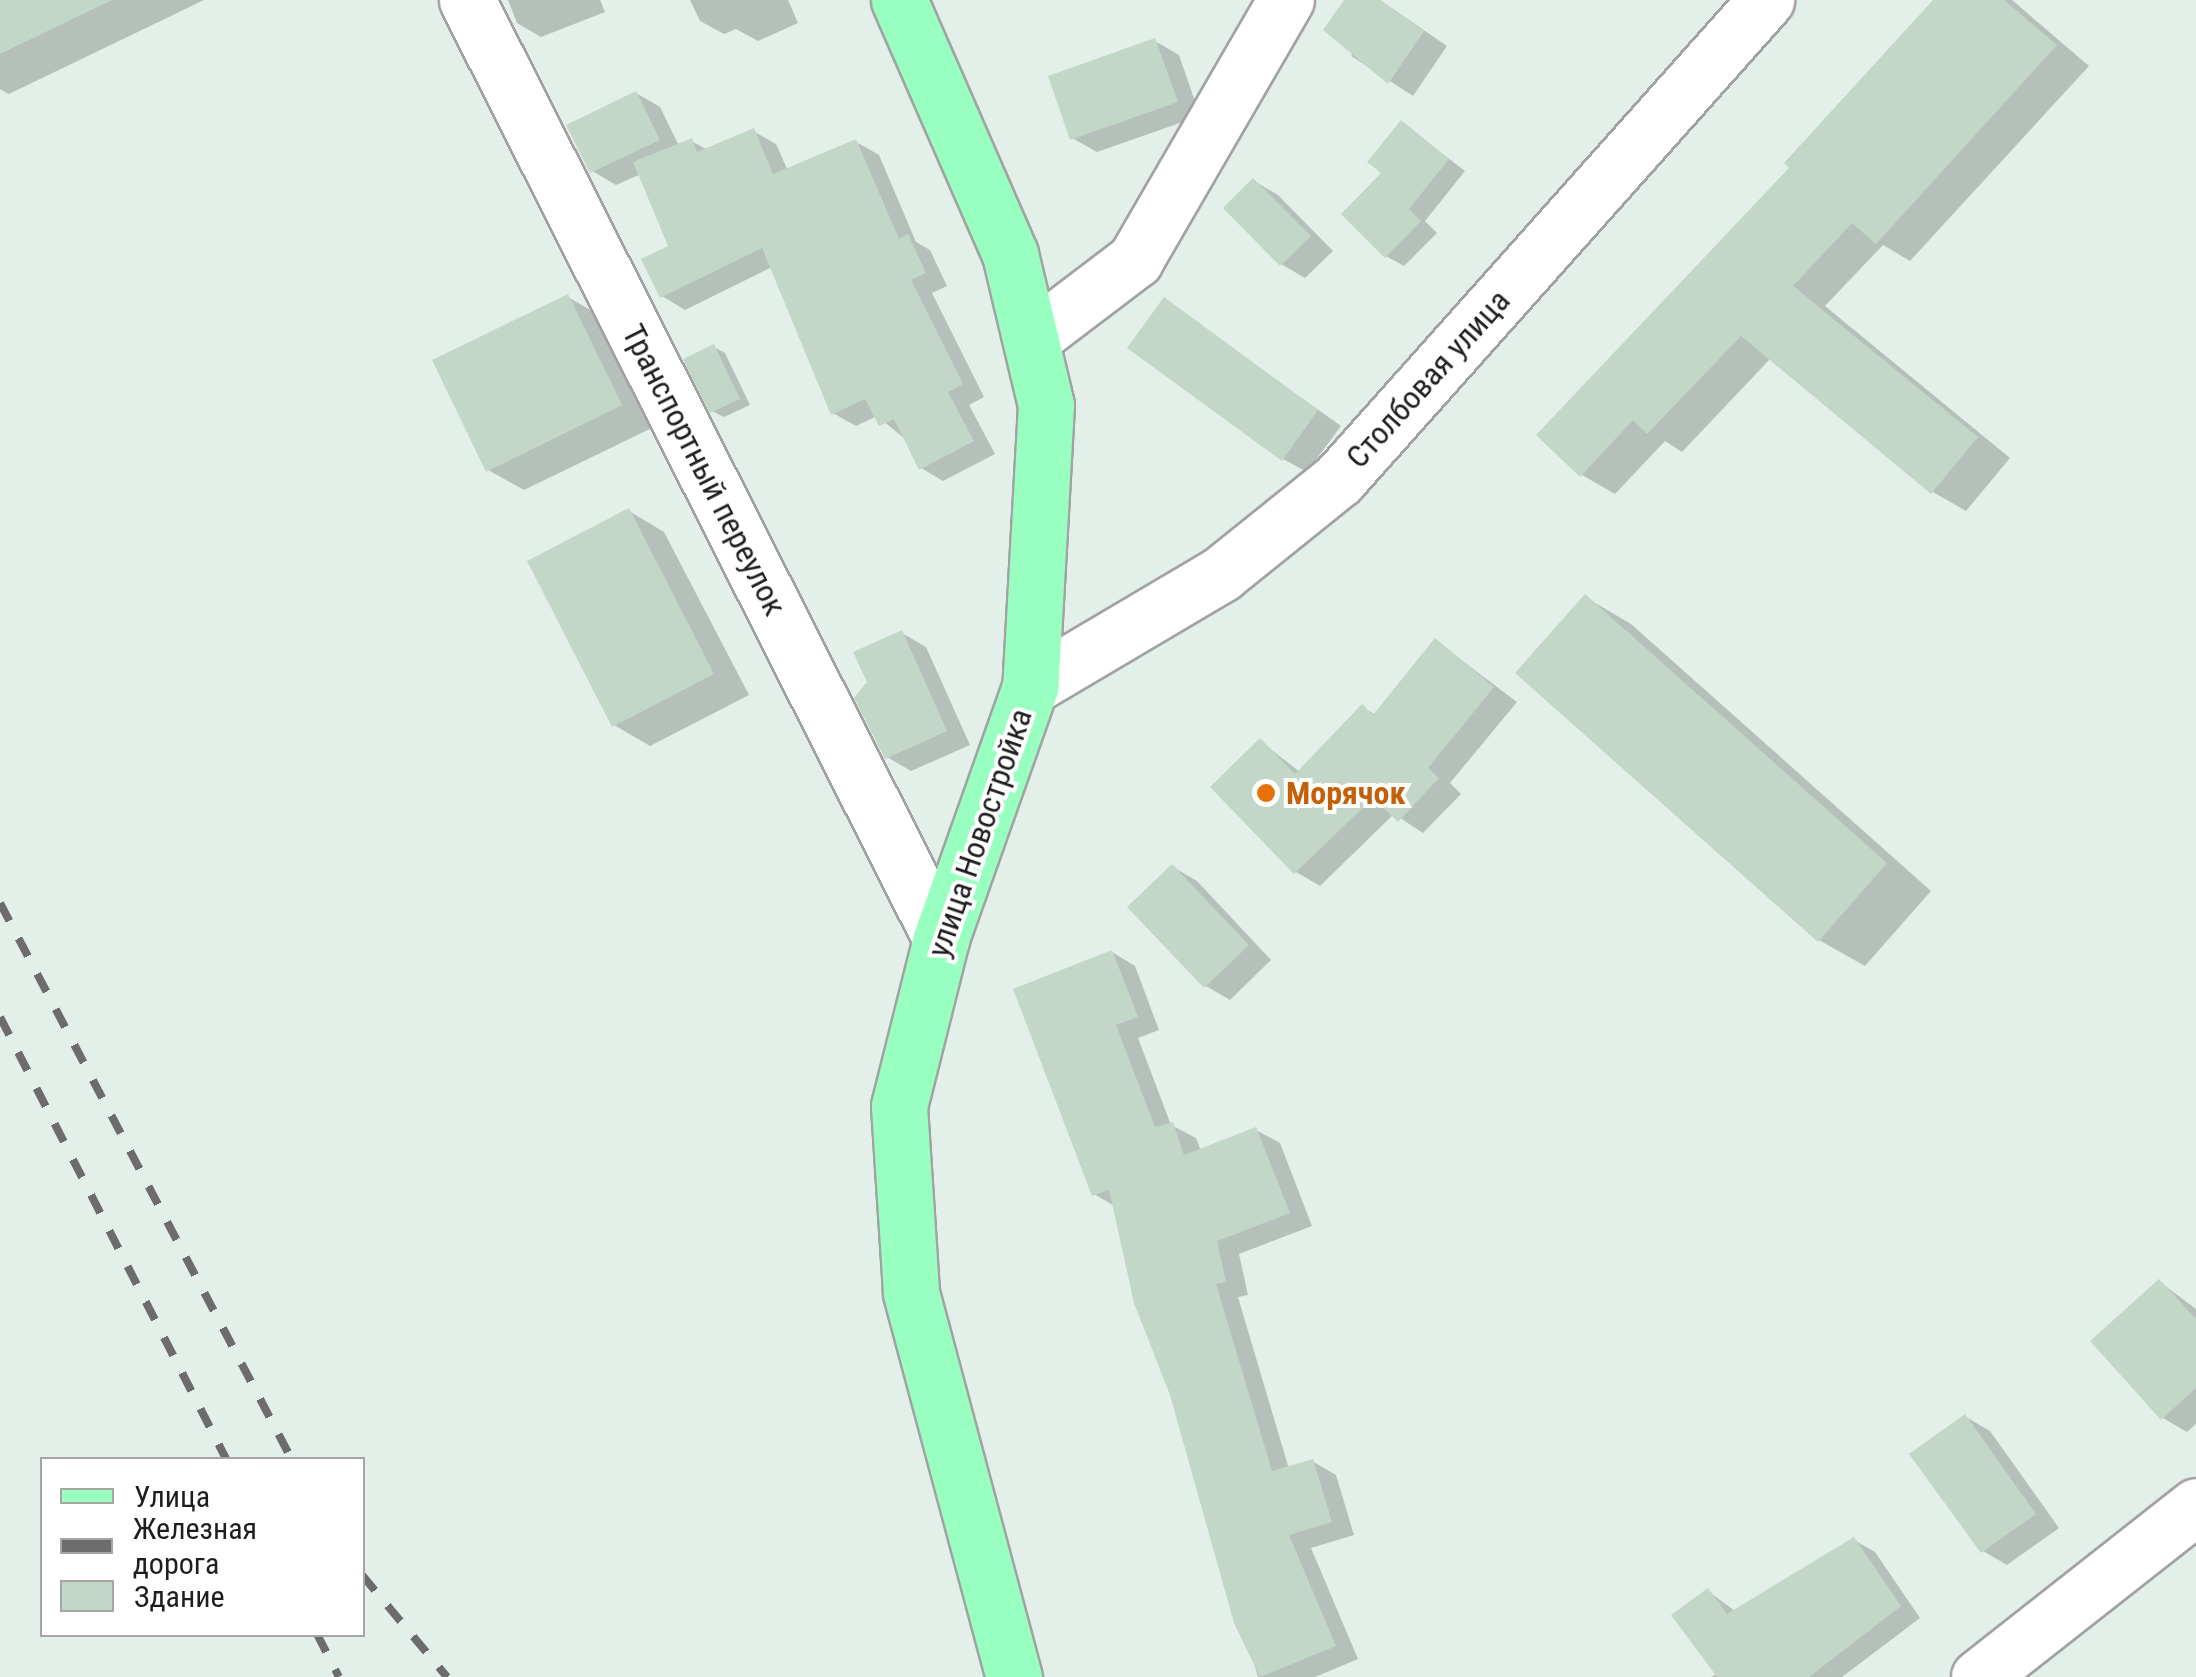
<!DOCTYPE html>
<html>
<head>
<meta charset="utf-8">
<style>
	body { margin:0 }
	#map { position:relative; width:2196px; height:1677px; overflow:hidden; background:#e3f0e9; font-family:"Roboto Condensed",sans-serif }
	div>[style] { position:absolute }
	.shadow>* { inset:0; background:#0003 }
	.building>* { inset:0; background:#c2d7c8 }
	.roads { filter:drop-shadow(2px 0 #a2a2a2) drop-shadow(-2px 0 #a2a2a2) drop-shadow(0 2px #a2a2a2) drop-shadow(0 -2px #a2a2a2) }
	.minor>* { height:55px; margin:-27.5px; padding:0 27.5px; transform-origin:27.5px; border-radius:27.5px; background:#fff }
	.major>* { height:55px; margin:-27.5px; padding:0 27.5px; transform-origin:27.5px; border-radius:27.5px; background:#98ffc1 }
	.rail>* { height:8px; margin-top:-4px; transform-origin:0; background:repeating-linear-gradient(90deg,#6c6c6c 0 20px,transparent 0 40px) }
	.dots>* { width:28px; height:28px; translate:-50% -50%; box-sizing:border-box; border:5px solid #fff; border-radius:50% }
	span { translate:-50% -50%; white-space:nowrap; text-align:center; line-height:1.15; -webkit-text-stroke:8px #fff; paint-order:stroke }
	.street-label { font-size:32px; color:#1e1e1e }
	.food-label { font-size:32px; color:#c56008; font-weight:700 }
	.left { translate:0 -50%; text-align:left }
	.legend { position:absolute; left:40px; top:1457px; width:325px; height:180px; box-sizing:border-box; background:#fff; border:2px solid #a5a5a5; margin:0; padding:12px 18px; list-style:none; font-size:30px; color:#1e1e1e }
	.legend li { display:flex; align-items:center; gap:20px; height:50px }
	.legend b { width:50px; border:2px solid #a5a5a5 }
</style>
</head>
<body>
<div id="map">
	<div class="shadow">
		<i style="clip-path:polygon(0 0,204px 0,9px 94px,0 89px)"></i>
		<i style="clip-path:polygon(508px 0,600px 0,605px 12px,541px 37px,517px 23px)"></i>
		<i style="clip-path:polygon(690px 0,788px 0,798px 23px,758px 41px,736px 29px,724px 34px,700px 21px)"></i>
		<i style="clip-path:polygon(1347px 0,1380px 0,1447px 46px,1413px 96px,1351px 56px,1356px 49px)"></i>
		<i style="clip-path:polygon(1934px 0,2012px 0,2089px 66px,1910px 261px,1883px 245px,1825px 306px,2010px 458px,1966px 511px,1933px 492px,1771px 358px,1682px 452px,1665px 441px,1615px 494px,1582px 475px,1540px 435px,1793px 168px)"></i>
		<i style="clip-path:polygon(1155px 41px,1179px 55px,1200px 116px,1097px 152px,1072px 138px)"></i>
		<i style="clip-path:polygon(636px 93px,660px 107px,679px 146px,691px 141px,708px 150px,753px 131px,776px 144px,788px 171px,856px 142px,879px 155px,916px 242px,930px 250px,947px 286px,932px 293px,984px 397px,969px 405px,995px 454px,943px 481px,921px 468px,904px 438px,877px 416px,856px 426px,833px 413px,772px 267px,685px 310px,662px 296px,671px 248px,641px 174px,616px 185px,592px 171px)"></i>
		<i style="clip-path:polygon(1402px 123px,1465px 171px,1425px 221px,1437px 233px,1404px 266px,1386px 256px)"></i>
		<i style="clip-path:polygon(1254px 181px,1278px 195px,1333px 251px,1305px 278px,1281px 264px)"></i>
		<i style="clip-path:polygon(568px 297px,604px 318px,656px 426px,524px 490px,488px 470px)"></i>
		<i style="clip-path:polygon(1164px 300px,1341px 426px,1307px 472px,1283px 459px)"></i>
		<i style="clip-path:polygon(714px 347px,725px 353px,750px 405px,724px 417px,712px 411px)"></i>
		<i style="clip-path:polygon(629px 511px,664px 532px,749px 695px,650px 746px,614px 725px)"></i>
		<i style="clip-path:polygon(1585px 597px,1631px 624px,1931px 891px,1865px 966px,1819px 940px)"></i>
		<i style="clip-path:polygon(902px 633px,926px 647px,970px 745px,911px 771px,887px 757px)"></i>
		<i style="clip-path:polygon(1436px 641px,1517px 702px,1450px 783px,1461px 794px,1423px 833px,1394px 814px,1320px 886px,1296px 872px,1260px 741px,1300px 772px,1362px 707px,1376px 715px)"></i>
		<i style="clip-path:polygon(1173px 867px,1197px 881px,1271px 960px,1230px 1000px,1206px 986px,1130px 907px)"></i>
		<i style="clip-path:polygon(1112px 952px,1135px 966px,1159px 1030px,1138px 1038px,1171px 1125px,1196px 1138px,1201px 1151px,1256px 1130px,1280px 1143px,1312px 1226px,1239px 1254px,1248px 1295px,1238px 1297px,1289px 1469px,1312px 1461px,1336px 1475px,1354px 1535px,1311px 1548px,1358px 1659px,1315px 1677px,1258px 1677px,1116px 1207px,1094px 1194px)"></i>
		<i style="clip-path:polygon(2160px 1282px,2196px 1309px,2196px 1424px,2187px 1432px,2163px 1418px)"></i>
		<i style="clip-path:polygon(1966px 1417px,1990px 1431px,2059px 1528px,2007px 1565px,1983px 1551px)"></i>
		<i style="clip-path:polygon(1854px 1540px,1875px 1552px,1920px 1618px,1842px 1677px,1711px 1677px,1717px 1674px,1708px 1591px,1735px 1611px)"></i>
	</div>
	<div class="building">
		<i style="clip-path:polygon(0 0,112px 0,0 54px)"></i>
		<i style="clip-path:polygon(1344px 0,1380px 0,1424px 31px,1388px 84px,1323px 30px)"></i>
		<i style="clip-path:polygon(1933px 0,2004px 0,2057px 45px,1876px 244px,1852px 223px,1793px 286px,1978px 437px,1931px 494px,1741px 336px,1647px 434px,1633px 420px,1580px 477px,1536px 435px,1789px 168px,1784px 163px)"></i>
		<i style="clip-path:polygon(1155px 38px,1178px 102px,1070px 140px,1048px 76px)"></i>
		<i style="clip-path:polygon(636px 91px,660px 140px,590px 173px,566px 125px)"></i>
		<i style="clip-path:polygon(1401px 120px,1449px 159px,1409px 209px,1421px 221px,1385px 258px,1341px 214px,1381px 173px,1367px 162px)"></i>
		<i style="clip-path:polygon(754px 128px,773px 174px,856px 139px,899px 239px,908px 234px,926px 273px,911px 280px,963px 384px,948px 392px,974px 441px,919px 470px,894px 419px,879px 426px,865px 399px,831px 415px,762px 248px,660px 298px,641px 259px,668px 246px,633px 162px,692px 138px,697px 152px)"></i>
		<i style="clip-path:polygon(1253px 178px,1311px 236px,1280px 266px,1223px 208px)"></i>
		<i style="clip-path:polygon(568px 294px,622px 405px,486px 472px,432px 360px)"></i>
		<i style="clip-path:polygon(1164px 297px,1318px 410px,1282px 461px,1127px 348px)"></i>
		<i style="clip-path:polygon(714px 344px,740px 399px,710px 413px,683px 359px)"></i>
		<i style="clip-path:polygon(629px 508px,714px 674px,612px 727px,527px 561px)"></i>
		<i style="clip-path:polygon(1585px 594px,1887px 863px,1818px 942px,1515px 673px)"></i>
		<i style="clip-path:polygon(902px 630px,947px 731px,885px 759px,854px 698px,867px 682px,853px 652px)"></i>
		<i style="clip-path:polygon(1435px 638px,1494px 687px,1428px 768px,1439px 778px,1398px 822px,1373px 798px,1294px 874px,1210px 787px,1260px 738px,1295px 774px,1362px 704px,1373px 715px)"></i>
		<i style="clip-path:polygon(1172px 864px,1249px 945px,1204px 988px,1127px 907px)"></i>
		<i style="clip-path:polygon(1112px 950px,1138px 1017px,1116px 1025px,1155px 1127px,1173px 1122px,1184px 1155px,1256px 1127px,1290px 1213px,1217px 1241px,1226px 1282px,1216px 1284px,1272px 1471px,1313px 1459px,1332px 1522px,1289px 1535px,1336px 1646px,1260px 1677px,1234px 1623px,1170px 1395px,1134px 1303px,1109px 1190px,1092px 1196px,1013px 989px)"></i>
		<i style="clip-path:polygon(2159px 1279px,2196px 1319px,2196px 1388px,2161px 1420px,2090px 1341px)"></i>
		<i style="clip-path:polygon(1965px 1414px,2036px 1514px,1981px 1553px,1909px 1454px)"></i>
		<i style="clip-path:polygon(1854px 1537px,1901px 1606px,1809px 1677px,1717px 1677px,1671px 1615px,1708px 1588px,1727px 1614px)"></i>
	</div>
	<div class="roads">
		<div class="minor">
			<i style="left:467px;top:0;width:1052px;rotate:63.22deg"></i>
			<i style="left:1031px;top:339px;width:131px;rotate:-37.2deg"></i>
			<i style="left:1135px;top:260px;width:301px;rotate:-59.9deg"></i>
			<i style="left:1030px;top:687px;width:222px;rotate:-30.6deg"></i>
			<i style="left:1221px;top:574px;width:151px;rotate:-38.8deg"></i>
			<i style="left:1339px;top:479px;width:642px;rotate:-48.28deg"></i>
			<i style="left:1979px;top:1677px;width:276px;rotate:-38.2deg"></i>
		</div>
		<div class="major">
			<i style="left:899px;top:0;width:277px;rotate:66.4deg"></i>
			<i style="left:1010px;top:254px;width:155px;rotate:76.6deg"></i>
			<i style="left:1046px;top:405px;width:282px;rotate:93.2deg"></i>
			<i style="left:1030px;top:687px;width:267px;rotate:109.5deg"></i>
			<i style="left:941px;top:939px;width:172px;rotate:104.1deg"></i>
			<i style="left:899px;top:1106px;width:187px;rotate:86.3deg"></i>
			<i style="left:911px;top:1293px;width:398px;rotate:75deg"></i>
		</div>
	</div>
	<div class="rail">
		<i style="left:0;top:903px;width:629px;rotate:62.33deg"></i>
		<i style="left:0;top:1017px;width:498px;rotate:62.9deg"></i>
		<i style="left:362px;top:1575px;width:133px;rotate:50.2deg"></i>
		<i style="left:317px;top:1634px;width:48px;rotate:62.9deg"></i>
	</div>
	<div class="dots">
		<i style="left:1266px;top:793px;background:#e8710a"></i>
	</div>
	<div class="street-label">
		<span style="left:1428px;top:379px;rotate:-48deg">Столбовая улица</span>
		<span style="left:704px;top:470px;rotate:63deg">Транспортный переулок</span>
		<span style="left:980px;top:833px;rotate:-71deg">улица Новостройка</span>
	</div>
	<div class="food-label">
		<span class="left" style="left:1286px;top:793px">Морячок</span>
	</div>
	<ul class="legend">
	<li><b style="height:12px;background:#98ffc1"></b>Улица</li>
	<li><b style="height:12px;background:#6c6c6c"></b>Железная дорога</li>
	<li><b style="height:28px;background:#c2d7c8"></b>Здание</li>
	</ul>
</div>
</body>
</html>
